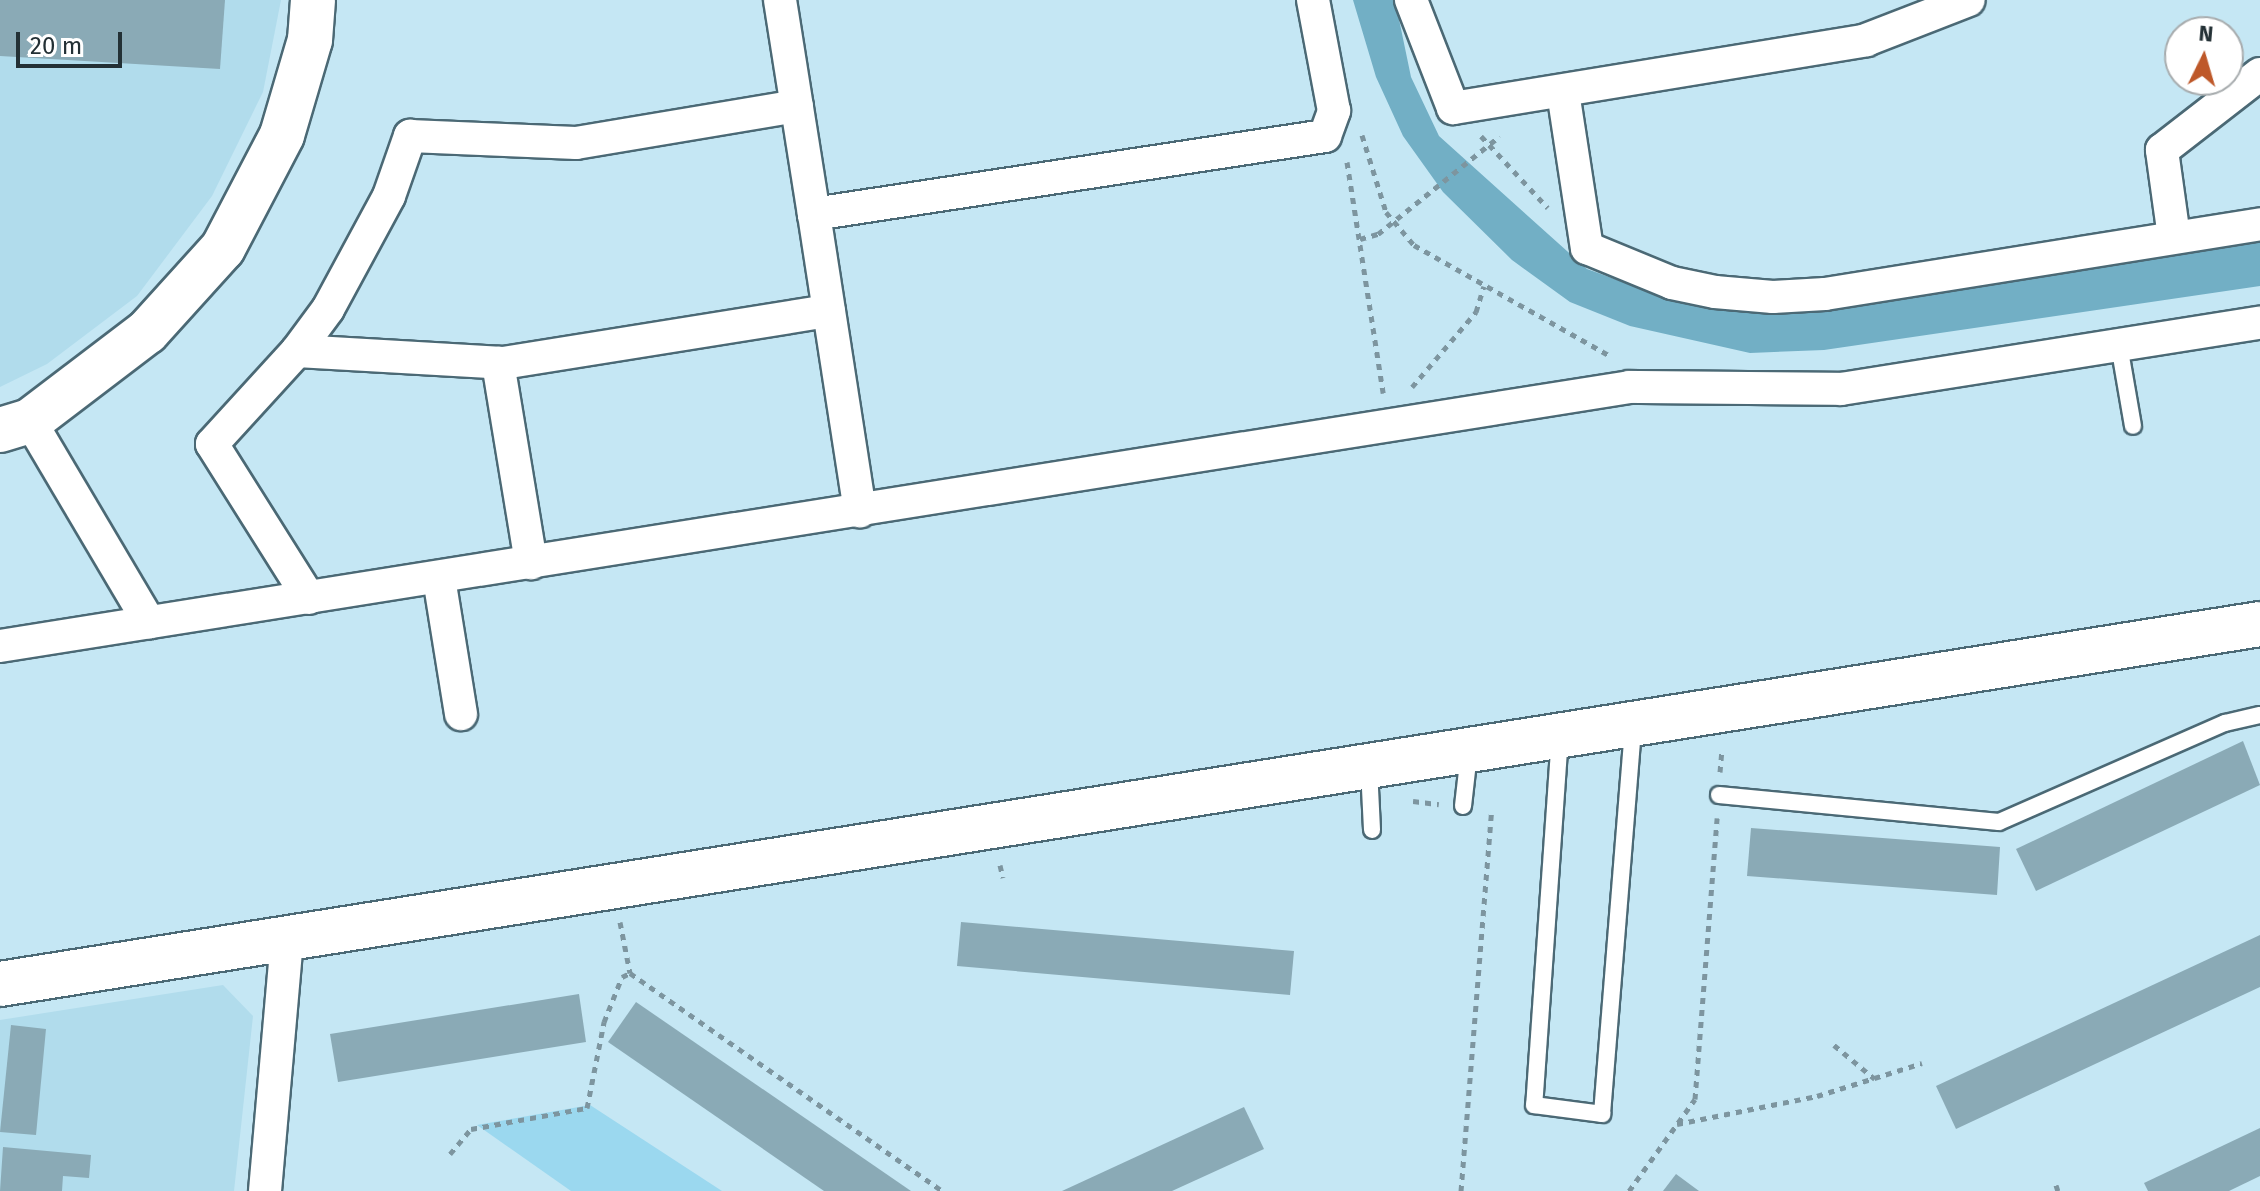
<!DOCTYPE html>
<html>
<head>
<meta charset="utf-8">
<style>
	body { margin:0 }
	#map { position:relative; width:2260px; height:1191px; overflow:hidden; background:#c5e7f4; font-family:"Fira Sans",sans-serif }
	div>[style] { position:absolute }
	.built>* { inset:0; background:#b1dcec }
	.green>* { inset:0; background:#9bd8ef }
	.water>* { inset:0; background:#72afc5 }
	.building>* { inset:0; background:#8aaab6 }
	.path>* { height:5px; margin-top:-2.5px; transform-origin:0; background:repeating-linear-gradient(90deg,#7d959f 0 6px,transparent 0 12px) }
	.roads { filter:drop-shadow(2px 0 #4b6975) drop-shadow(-2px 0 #4b6975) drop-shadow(0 2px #4b6975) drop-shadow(0 -2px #4b6975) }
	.lane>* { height:16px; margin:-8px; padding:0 8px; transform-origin:8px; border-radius:8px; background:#fff }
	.street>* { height:32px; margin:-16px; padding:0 16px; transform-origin:16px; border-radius:16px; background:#fff }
	.secondary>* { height:44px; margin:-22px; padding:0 22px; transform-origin:22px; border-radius:22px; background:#fff }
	span { translate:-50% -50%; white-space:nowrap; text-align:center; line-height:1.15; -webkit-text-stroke:7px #fff; paint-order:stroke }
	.north { position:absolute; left:2164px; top:16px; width:80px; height:80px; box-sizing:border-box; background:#fff; border:2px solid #a7acae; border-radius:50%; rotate:5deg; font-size:22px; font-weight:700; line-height:32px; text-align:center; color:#233035 }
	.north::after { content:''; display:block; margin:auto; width:28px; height:36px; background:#be5829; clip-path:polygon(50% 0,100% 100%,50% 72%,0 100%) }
	.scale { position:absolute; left:16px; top:32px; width:106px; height:36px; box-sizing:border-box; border:4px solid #233035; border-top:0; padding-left:10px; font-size:24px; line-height:28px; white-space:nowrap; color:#233035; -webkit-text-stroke:6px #fff; paint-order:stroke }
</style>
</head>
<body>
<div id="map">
	<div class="built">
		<i style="clip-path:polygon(0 0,281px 0,263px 92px,212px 196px,137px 296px,47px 364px,0 387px)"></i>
		<i style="clip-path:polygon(223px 985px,253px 1016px,234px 1191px,0 1191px,0 1020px)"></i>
	</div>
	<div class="green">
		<i style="clip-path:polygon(590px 1105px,722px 1191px,571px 1191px,477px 1125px)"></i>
	</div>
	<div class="water">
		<i style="clip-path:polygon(1353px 0,1395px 0,1411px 77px,1439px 136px,1587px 269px,1678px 302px,1731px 307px,2260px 238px,2260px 286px,1824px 350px,1750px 353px,1630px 326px,1570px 302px,1512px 260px,1443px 192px,1403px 136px,1376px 77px)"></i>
	</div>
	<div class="building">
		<i style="clip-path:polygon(0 0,225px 0,220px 69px,0 56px)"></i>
		<i style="clip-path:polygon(2243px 741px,2260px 785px,2036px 891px,2016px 849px)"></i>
		<i style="clip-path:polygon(1751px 828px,2000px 847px,1997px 895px,1747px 876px)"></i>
		<i style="clip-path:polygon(961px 922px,1294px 951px,1290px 995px,957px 966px)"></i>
		<i style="clip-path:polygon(2260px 935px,2260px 987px,1956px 1129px,1936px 1086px)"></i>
		<i style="clip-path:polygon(579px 994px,586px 1042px,338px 1082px,330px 1034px)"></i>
		<i style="clip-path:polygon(636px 1002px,911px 1191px,824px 1191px,608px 1042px)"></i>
		<i style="clip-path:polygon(11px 1025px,46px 1029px,36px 1135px,0 1132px)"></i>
		<i style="clip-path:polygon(1244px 1107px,1264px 1149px,1172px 1191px,1062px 1191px)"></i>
		<i style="clip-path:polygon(2260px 1128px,2260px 1176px,2229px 1191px,2148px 1191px,2144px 1183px)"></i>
		<i style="clip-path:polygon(3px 1147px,91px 1155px,89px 1178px,63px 1176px,62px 1191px,0 1191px)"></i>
		<i style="clip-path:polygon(1676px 1174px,1699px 1191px,1663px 1191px)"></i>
	</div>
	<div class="path">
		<i style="left:1362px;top:135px;width:81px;rotate:72.7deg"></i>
		<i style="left:1386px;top:212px;width:43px;rotate:49.7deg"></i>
		<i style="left:1414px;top:245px;width:225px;rotate:29.5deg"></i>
		<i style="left:1481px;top:136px;width:98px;rotate:47.1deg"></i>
		<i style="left:1347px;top:162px;width:234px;rotate:81.1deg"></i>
		<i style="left:1360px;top:239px;width:19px;rotate:-16deg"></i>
		<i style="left:1378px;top:234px;width:156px;rotate:-38.8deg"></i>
		<i style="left:1412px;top:387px;width:99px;rotate:-49.5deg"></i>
		<i style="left:1476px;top:312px;width:27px;rotate:-73deg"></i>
		<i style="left:1720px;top:772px;width:22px;rotate:-85deg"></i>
		<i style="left:1413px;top:801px;width:26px;rotate:7deg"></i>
		<i style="left:1000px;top:865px;width:13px;rotate:77deg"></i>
		<i style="left:620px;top:922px;width:52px;rotate:78.9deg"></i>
		<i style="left:630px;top:973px;width:381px;rotate:34.9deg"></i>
		<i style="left:1834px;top:1045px;width:53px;rotate:39.7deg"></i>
		<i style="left:1677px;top:1124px;width:143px;rotate:-11.3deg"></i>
		<i style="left:1817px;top:1096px;width:110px;rotate:-17.4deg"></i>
		<i style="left:450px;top:1154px;width:33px;rotate:-50deg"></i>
		<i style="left:471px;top:1129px;width:118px;rotate:-10.3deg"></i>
		<i style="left:587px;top:1108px;width:88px;rotate:-78.8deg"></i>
		<i style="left:604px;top:1022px;width:48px;rotate:-68.2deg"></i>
		<i style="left:622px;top:977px;width:9px;rotate:-27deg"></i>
		<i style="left:2056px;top:1185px;width:6px;rotate:72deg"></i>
		<i style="left:1461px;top:1191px;width:383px;rotate:-85.4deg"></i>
		<i style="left:1629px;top:1191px;width:113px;rotate:-54.3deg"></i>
		<i style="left:1695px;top:1099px;width:282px;rotate:-85.5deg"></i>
	</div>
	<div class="roads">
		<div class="lane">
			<i style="left:2119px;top:345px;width:82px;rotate:80.2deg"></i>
			<i style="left:1560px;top:736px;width:370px;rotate:94deg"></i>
			<i style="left:1534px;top:1105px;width:69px;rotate:7.5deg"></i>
			<i style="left:1602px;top:1114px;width:389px;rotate:-85.4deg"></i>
			<i style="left:1369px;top:768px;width:62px;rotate:87.2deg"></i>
			<i style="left:1719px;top:795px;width:281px;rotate:5.5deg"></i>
			<i style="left:1999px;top:822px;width:247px;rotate:-23.7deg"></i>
			<i style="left:2225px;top:723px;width:36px;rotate:-13deg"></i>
			<i style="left:1463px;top:806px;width:53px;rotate:-83.5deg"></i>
		</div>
		<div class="street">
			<i style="left:780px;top:0;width:217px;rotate:81deg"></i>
			<i style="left:814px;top:214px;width:517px;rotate:-8.68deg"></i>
			<i style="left:1325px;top:136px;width:27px;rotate:-70deg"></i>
			<i style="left:1334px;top:111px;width:113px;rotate:-100.7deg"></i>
			<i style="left:1411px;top:0;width:116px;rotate:68.7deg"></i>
			<i style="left:1453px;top:108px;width:419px;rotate:-9.3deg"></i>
			<i style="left:1866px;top:40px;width:110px;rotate:-21.2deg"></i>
			<i style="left:1563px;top:92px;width:158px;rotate:81.3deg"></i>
			<i style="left:1587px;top:248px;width:92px;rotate:22.4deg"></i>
			<i style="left:1672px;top:283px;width:44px;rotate:11.8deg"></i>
			<i style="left:1715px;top:292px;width:58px;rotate:4.9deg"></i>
			<i style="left:1773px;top:297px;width:52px;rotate:-3.3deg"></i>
			<i style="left:1825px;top:294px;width:441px;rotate:-9.1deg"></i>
			<i style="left:814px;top:214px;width:301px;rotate:81.2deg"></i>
			<i style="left:2174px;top:237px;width:88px;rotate:-97.9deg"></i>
			<i style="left:2162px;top:150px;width:124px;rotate:-37.8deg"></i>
			<i style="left:297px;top:351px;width:206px;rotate:3.3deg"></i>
			<i style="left:503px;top:363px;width:330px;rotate:-9.1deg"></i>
			<i style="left:498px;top:363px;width:203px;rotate:80.6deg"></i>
			<i style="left:30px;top:421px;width:234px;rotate:59.4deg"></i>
			<i style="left:439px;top:578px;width:138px;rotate:80.8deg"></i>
			<i style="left:309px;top:598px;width:182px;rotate:-122.2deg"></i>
			<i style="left:212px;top:444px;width:126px;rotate:-47.6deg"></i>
			<i style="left:297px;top:351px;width:52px;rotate:-53.6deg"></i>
			<i style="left:328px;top:309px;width:128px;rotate:-61.6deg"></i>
			<i style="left:389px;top:196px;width:64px;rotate:-70.7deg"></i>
			<i style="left:410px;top:136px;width:166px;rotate:2.4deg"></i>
			<i style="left:576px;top:143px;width:224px;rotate:-9.5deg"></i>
			<i style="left:0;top:646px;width:1649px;rotate:-9.03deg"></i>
			<i style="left:1629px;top:387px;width:212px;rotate:0.5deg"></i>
			<i style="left:1841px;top:389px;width:424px;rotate:-9deg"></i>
			<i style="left:265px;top:1191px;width:253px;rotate:-85deg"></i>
		</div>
		<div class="secondary">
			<i style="left:0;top:430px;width:31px;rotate:-17deg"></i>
			<i style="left:30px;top:421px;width:147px;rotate:-37.3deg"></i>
			<i style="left:147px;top:332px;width:113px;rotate:-47.9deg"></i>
			<i style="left:223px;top:248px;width:127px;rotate:-62.4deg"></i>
			<i style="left:282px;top:135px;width:99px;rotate:-73.6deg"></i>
			<i style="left:310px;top:40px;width:40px;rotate:-85.7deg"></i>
			<i style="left:0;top:984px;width:2288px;rotate:-9.05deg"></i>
		</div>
	</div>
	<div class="north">N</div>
	<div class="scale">20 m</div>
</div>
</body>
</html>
